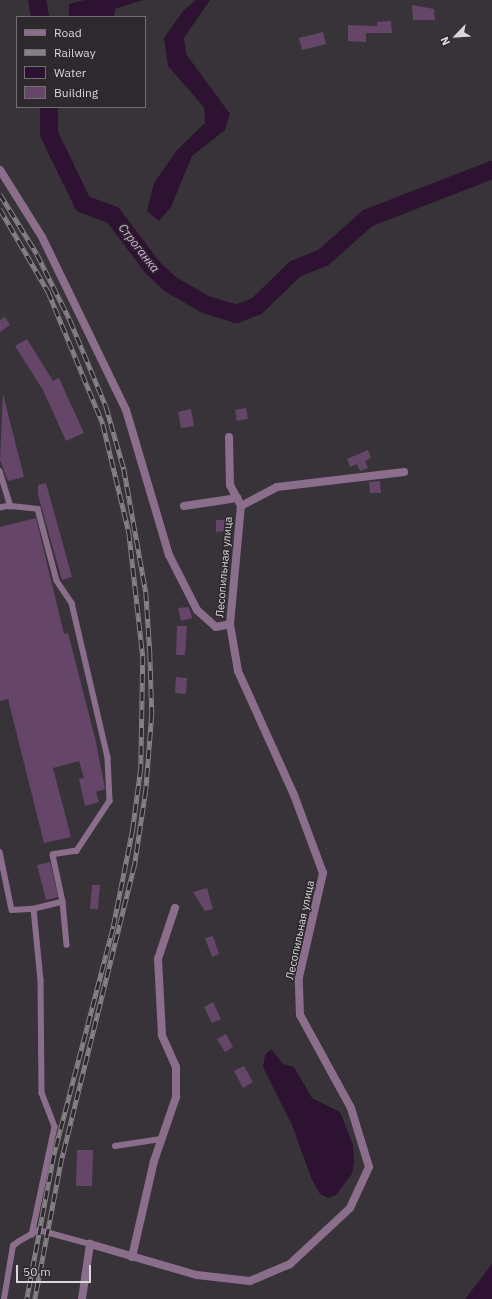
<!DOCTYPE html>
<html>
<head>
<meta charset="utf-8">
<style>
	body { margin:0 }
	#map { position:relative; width:492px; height:1299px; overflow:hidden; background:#373338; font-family:"IBM Plex Sans",sans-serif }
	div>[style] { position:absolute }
	.water>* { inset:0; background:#2e1231 }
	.river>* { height:18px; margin:-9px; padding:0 9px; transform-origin:9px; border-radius:9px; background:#2e1231 }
	.building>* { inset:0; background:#654668 }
	.lane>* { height:5.5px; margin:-2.75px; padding:0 2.75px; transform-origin:2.75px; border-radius:2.75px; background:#8a6e8c }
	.street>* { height:8px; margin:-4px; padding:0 4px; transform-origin:4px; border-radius:4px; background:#8a6e8c }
	.rail>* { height:4.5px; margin-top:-2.25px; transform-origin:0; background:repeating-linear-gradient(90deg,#2d292d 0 9px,#858286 0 18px); box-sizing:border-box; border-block:1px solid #858286 }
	span { translate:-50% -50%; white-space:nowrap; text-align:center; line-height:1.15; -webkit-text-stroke:3px #2d292d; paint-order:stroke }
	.street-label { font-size:11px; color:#dbd8db }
	.water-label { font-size:12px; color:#e0ace5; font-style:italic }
	.legend { position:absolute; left:16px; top:16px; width:130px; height:92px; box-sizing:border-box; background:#2d292d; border:1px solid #736f73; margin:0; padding:5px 7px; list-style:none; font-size:12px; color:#dbd8db }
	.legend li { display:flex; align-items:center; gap:8px; height:20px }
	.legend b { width:20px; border:1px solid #736f73 }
	.north { position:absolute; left:436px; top:16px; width:40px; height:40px; -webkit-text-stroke:3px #2d292d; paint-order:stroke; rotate:245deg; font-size:11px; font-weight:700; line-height:16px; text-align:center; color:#dbd8db }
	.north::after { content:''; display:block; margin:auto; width:14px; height:18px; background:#dbd8db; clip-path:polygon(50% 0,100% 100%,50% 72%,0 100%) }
	.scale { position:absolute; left:16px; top:1265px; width:75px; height:18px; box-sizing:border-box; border:2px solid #dbd8db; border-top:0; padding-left:5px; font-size:12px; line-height:14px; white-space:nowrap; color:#dbd8db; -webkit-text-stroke:3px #2d292d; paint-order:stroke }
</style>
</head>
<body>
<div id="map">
	<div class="water">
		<i style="clip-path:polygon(84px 0,143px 0,115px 9px,114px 17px,69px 17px,69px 4px)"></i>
		<i style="clip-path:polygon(196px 0,210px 0,184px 38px,186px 54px,230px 114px,225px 130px,192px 156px,171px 207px,159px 221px,147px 211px,154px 183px,177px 150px,205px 123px,204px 107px,168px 66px,164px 38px,183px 11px)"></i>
		<i style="clip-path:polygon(271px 1049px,283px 1064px,294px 1067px,312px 1098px,340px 1112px,353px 1145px,354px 1163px,352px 1174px,336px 1195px,328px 1198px,320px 1194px,312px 1180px,292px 1125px,263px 1067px,265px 1055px)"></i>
		<i style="clip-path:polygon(492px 1264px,492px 1299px,465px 1299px)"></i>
	</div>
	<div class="river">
		<i style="left:37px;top:0;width:17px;rotate:80deg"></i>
		<i style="left:49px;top:107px;width:27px;rotate:90deg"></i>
		<i style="left:49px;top:134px;width:78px;rotate:64.1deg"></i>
		<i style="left:83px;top:204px;width:32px;rotate:20deg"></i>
		<i style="left:113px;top:215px;width:66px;rotate:53deg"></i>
		<i style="left:153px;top:268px;width:23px;rotate:43deg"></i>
		<i style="left:170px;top:284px;width:39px;rotate:30deg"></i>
		<i style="left:204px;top:304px;width:34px;rotate:17deg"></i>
		<i style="left:236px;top:314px;width:22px;rotate:-21deg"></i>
		<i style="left:257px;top:306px;width:53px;rotate:-44.2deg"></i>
		<i style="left:295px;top:269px;width:31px;rotate:-22deg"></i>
		<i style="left:324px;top:257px;width:59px;rotate:-41.6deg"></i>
		<i style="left:368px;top:218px;width:133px;rotate:-21.2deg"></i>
	</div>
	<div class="building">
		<i style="clip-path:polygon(412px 5px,434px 9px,435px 20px,413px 20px)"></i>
		<i style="clip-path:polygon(391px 21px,392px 33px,366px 33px,366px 42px,348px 41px,348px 25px,377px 26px,377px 22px)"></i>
		<i style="clip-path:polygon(323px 32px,326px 44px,302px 50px,299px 38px)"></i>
		<i style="clip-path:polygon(5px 317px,10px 325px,0 332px,0 320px)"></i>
		<i style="clip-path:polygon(27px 339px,53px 381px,59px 378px,84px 433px,66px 441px,43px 390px,15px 346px)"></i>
		<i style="clip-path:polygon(3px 394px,24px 477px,8px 481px,0 460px)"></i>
		<i style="clip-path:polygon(246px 408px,248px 419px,237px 421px,235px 410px)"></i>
		<i style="clip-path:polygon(191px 409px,194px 426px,181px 428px,178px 412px)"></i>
		<i style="clip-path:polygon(368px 450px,371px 458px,365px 461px,368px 468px,360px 471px,357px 464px,350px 467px,347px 459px)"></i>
		<i style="clip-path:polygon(380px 481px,381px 493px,370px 493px,369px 482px)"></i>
		<i style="clip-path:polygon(46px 483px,72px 577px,62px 580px,38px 495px,38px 485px)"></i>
		<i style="clip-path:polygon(36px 518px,64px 634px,68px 633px,96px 742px,105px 789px,96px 792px,99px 802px,85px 806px,79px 779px,84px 778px,79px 761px,53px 768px,71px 837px,44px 843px,8px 699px,0 701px,0 527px)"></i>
		<i style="clip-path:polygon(216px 520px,225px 520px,225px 531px,216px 532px)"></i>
		<i style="clip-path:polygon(189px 607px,192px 618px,181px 621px,178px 608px)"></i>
		<i style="clip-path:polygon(177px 626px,187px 626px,185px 655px,176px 655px)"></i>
		<i style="clip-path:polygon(176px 677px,187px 678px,186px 694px,175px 693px)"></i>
		<i style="clip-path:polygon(50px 862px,58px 897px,46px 900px,37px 865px)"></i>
		<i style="clip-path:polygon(92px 885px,100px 885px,98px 909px,90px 909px)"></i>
		<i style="clip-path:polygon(207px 888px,213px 909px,205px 911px,193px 892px)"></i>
		<i style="clip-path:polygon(213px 936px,219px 954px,212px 957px,205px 938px)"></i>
		<i style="clip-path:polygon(213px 1002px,221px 1019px,212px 1023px,204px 1007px)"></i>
		<i style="clip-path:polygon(226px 1034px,233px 1047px,225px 1052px,217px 1039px)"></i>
		<i style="clip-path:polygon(244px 1066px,253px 1082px,243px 1088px,234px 1071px)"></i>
		<i style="clip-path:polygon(77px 1150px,93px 1150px,92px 1186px,76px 1186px)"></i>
	</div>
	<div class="lane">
		<i style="left:0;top:471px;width:37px;rotate:73deg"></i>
		<i style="left:11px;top:506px;width:11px;rotate:170deg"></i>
		<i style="left:11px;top:506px;width:27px;rotate:6deg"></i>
		<i style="left:38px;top:509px;width:74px;rotate:75.2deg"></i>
		<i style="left:57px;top:581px;width:27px;rotate:56deg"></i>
		<i style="left:72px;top:603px;width:159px;rotate:76.9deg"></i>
		<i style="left:108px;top:758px;width:43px;rotate:87.3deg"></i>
		<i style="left:110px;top:801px;width:60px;rotate:123.4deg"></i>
		<i style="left:77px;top:851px;width:24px;rotate:171deg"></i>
		<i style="left:53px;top:855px;width:48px;rotate:78deg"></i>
		<i style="left:63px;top:902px;width:30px;rotate:166deg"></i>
		<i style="left:0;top:852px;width:59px;rotate:78.3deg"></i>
		<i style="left:12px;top:910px;width:22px;rotate:-3deg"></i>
		<i style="left:34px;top:909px;width:71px;rotate:84.4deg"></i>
		<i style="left:41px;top:980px;width:113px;rotate:89.5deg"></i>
		<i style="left:42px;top:1093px;width:36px;rotate:69deg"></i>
		<i style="left:55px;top:1127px;width:110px;rotate:102deg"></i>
		<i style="left:63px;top:902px;width:43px;rotate:84.7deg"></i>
		<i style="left:115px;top:1146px;width:48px;rotate:-8.5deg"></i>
		<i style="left:4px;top:1299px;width:54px;rotate:-80.4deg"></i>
		<i style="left:13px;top:1246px;width:6px;rotate:-39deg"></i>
		<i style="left:18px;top:1242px;width:24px;rotate:-30deg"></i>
		<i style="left:39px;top:1230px;width:53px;rotate:15.4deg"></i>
	</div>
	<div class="street">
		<i style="left:0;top:170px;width:79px;rotate:57.9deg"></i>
		<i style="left:42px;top:237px;width:192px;rotate:64.1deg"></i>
		<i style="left:126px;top:410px;width:151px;rotate:73.5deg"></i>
		<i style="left:169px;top:555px;width:62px;rotate:63deg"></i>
		<i style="left:197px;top:610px;width:25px;rotate:42deg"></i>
		<i style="left:216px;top:627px;width:14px;rotate:-12deg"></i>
		<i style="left:229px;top:437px;width:48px;rotate:88.8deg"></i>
		<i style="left:230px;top:485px;width:24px;rotate:62deg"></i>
		<i style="left:184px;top:506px;width:54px;rotate:-8.6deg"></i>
		<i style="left:132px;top:1257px;width:98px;rotate:-77.1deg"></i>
		<i style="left:154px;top:1161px;width:68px;rotate:-71deg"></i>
		<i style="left:176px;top:1097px;width:30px;rotate:-90deg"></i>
		<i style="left:176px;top:1067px;width:35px;rotate:-114deg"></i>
		<i style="left:162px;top:1035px;width:76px;rotate:-93deg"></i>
		<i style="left:158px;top:959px;width:54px;rotate:-71.6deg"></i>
		<i style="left:82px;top:1299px;width:56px;rotate:-81.7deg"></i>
		<i style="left:90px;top:1244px;width:111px;rotate:16.2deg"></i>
		<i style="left:197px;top:1275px;width:53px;rotate:6.5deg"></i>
		<i style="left:250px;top:1281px;width:43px;rotate:-23deg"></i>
		<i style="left:290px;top:1264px;width:82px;rotate:-43deg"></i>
		<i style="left:350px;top:1208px;width:45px;rotate:-65.1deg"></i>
		<i style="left:369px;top:1167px;width:62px;rotate:-107deg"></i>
		<i style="left:351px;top:1108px;width:106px;rotate:-118.7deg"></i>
		<i style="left:300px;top:1015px;width:38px;rotate:-92deg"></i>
		<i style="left:299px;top:977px;width:107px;rotate:-77deg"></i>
		<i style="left:323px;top:873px;width:83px;rotate:-110.4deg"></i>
		<i style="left:294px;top:795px;width:136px;rotate:-114.3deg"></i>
		<i style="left:238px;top:671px;width:48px;rotate:-99.7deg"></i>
		<i style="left:230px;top:624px;width:119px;rotate:-84.7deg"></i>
		<i style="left:241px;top:506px;width:41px;rotate:-27.8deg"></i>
		<i style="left:277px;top:487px;width:128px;rotate:-6.7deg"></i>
	</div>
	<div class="rail">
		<i style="left:0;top:194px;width:70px;rotate:58.3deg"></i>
		<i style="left:37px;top:254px;width:74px;rotate:63.4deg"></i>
		<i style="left:70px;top:320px;width:93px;rotate:67.3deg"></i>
		<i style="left:106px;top:406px;width:66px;rotate:74.1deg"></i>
		<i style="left:124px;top:469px;width:125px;rotate:79.9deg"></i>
		<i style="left:146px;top:592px;width:61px;rotate:86.2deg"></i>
		<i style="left:150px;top:653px;width:61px;rotate:88.1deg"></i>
		<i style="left:152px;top:714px;width:76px;rotate:94.5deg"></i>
		<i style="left:146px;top:790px;width:75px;rotate:98.5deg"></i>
		<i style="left:135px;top:864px;width:303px;rotate:103.9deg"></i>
		<i style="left:62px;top:1158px;width:144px;rotate:100.8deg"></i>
		<i style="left:0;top:209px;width:95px;rotate:59.7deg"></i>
		<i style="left:48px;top:291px;width:144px;rotate:67.5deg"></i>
		<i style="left:103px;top:424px;width:111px;rotate:76.5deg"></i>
		<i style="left:129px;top:532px;width:125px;rotate:83.6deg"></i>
		<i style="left:143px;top:656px;width:112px;rotate:91deg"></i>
		<i style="left:141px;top:768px;width:62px;rotate:97.5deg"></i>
		<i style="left:133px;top:829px;width:102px;rotate:101.3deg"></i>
		<i style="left:113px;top:929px;width:234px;rotate:104.6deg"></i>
		<i style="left:54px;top:1155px;width:147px;rotate:100.6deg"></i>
	</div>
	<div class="street-label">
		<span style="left:224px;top:567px;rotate:-85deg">Лесопильная улица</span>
		<span style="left:300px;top:930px;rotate:-78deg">Лесопильная улица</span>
	</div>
	<div class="water-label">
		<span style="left:139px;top:248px;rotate:52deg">Строганка</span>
	</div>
	<ul class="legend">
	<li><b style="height:5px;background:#8a6e8c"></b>Road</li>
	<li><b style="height:5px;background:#858286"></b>Railway</li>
	<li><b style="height:11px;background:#2e1231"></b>Water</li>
	<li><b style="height:11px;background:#654668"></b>Building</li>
	</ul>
	<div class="north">N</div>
	<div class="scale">50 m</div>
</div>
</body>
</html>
